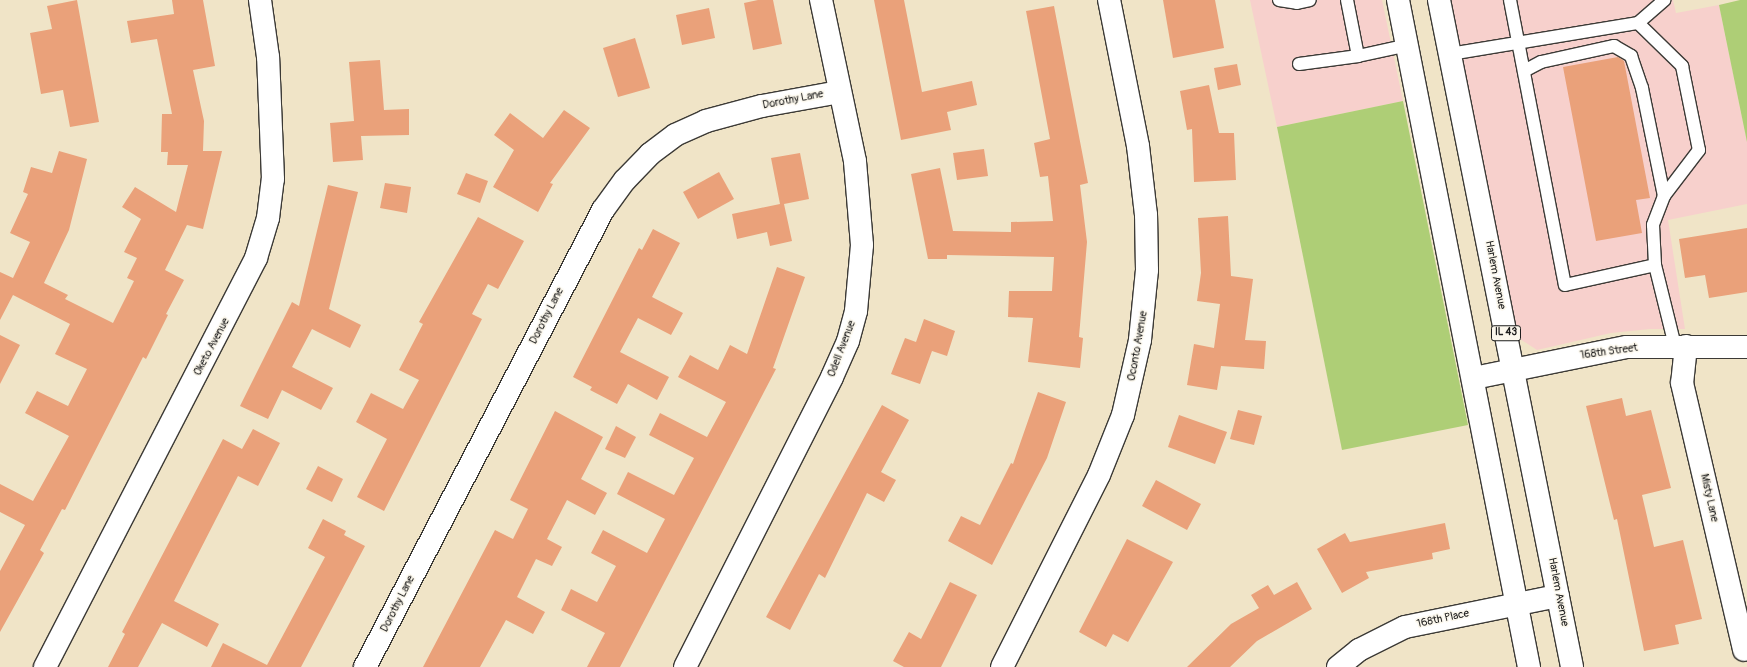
<!DOCTYPE html>
<html>
<head>
<meta charset="utf-8">
<style>
	body { margin:0 }
	#map { position:relative; width:1747px; height:667px; overflow:hidden; background:#f0e4c7; font-family:Pangolin,sans-serif }
	div>[style] { position:absolute }
	.built>* { inset:0; background:#f7d0cc }
	.green>* { inset:0; background:#aece76 }
	.building>* { inset:0; background:#eaa17a }
	.roads { filter:drop-shadow(1px 0 #3c3a36) drop-shadow(-1px 0 #3c3a36) drop-shadow(0 1px #3c3a36) drop-shadow(0 -1px #3c3a36) }
	.lane>* { height:12px; margin:-6px; padding:0 6px; transform-origin:6px; border-radius:6px; background:#fff }
	.street>* { height:22px; margin:-11px; padding:0 11px; transform-origin:11px; border-radius:11px; background:#fff }
	.primary>* { height:22px; margin:-11px; padding:0 11px; transform-origin:11px; border-radius:11px; background:#fff }
	span { translate:-50% -50%; white-space:nowrap; text-align:center; line-height:1.15; -webkit-text-stroke:3px #fbf7ec; paint-order:stroke }
	.shield-label span { padding:1px 3px; background:#fbf7ec; border:1px solid; border-radius:3px; -webkit-text-stroke-width:0 }
	.shield-label { font-size:10px; color:#1c1c1c; font-weight:700 }
	.street-label { font-size:11px; color:#1c1c1c }
</style>
</head>
<body>
<div id="map">
	<div class="built">
		<i style="clip-path:polygon(1250px 0,1382px 0,1403px 101px,1277px 127px)"></i>
		<i style="clip-path:polygon(1450px 0,1673px 0,1676px 13px,1719px 5px,1747px 142px,1747px 204px,1668px 220px,1685px 329px,1650px 329px,1611px 333px,1537px 350px,1520px 339px,1516px 329px)"></i>
	</div>
	<div class="green">
		<i style="clip-path:polygon(1740px 0,1747px 0,1747px 142px,1719px 5px)"></i>
		<i style="clip-path:polygon(1403px 101px,1468px 425px,1342px 450px,1277px 127px)"></i>
	</div>
	<div class="building">
		<i style="clip-path:polygon(77px 0,99px 122px,70px 127px,63px 90px,41px 94px,30px 33px,52px 29px,47px 6px)"></i>
		<i style="clip-path:polygon(172px 0,203px 0,215px 66px,193px 70px,204px 121px,203px 151px,222px 151px,203px 229px,187px 225px,165px 270px,184px 280px,166px 314px,168px 315px,146px 359px,143px 357px,65px 510px,62px 509px,40px 550px,44px 553px,0 632px,0 571px,25px 525px,0 512px,0 484px,33px 501px,69px 436px,25px 413px,37px 391px,68px 406px,87px 369px,55px 354px,70px 324px,13px 295px,0 320px,0 272px,13px 278px,30px 242px,10px 233px,28px 194px,23px 192px,31px 167px,52px 173px,59px 151px,87px 159px,69px 230px,44px 283px,68px 295px,65px 299px,113px 323px,134px 281px,127px 278px,137px 258px,124px 252px,141px 219px,122px 207px,135px 187px,176px 212px,188px 165px,167px 165px,168px 152px,161px 152px,162px 114px,172px 114px,157px 39px,131px 43px,127px 21px,174px 14px)"></i>
		<i style="clip-path:polygon(758px 0,773px 0,782px 44px,753px 50px,744px 3px)"></i>
		<i style="clip-path:polygon(874px 0,904px 0,922px 92px,972px 81px,977px 105px,947px 112px,951px 130px,901px 140px)"></i>
		<i style="clip-path:polygon(1163px 0,1215px 0,1224px 48px,1173px 58px)"></i>
		<i style="clip-path:polygon(1054px 6px,1088px 183px,1080px 185px,1087px 242px,1079px 337px,1083px 338px,1080px 368px,1028px 362px,1033px 318px,1008px 317px,1009px 291px,1052px 291px,1054px 257px,947px 255px,947px 259px,928px 259px,911px 174px,940px 168px,953px 231px,1011px 232px,1011px 222px,1053px 221px,1048px 176px,1040px 177px,1034px 143px,1050px 139px,1026px 11px)"></i>
		<i style="clip-path:polygon(709px 8px,715px 38px,682px 45px,676px 15px)"></i>
		<i style="clip-path:polygon(635px 38px,650px 88px,618px 97px,603px 48px)"></i>
		<i style="clip-path:polygon(1618px 57px,1624px 61px,1650px 198px,1636px 200px,1642px 233px,1596px 241px,1563px 67px)"></i>
		<i style="clip-path:polygon(380px 60px,384px 110px,409px 109px,409px 135px,361px 136px,363px 160px,333px 162px,330px 123px,354px 121px,349px 62px)"></i>
		<i style="clip-path:polygon(1237px 64px,1241px 85px,1218px 90px,1214px 68px)"></i>
		<i style="clip-path:polygon(1209px 85px,1219px 133px,1234px 133px,1236px 180px,1194px 182px,1192px 129px,1187px 130px,1180px 91px)"></i>
		<i style="clip-path:polygon(564px 110px,590px 128px,550px 183px,553px 184px,538px 212px,493px 187px,514px 150px,494px 135px,510px 113px,543px 138px)"></i>
		<i style="clip-path:polygon(984px 149px,988px 176px,957px 180px,953px 153px)"></i>
		<i style="clip-path:polygon(800px 153px,809px 199px,784px 204px,792px 241px,770px 246px,767px 232px,737px 239px,732px 214px,780px 204px,771px 158px)"></i>
		<i style="clip-path:polygon(719px 172px,734px 199px,698px 219px,683px 192px)"></i>
		<i style="clip-path:polygon(466px 173px,488px 181px,480px 203px,457px 194px)"></i>
		<i style="clip-path:polygon(385px 183px,411px 187px,407px 213px,380px 208px)"></i>
		<i style="clip-path:polygon(328px 185px,358px 192px,329px 309px,361px 325px,350px 348px,312px 329px,292px 367px,333px 388px,321px 410px,282px 390px,268px 419px,240px 406px,292px 302px,299px 306px)"></i>
		<i style="clip-path:polygon(1228px 216px,1231px 276px,1253px 279px,1245px 340px,1266px 341px,1264px 369px,1221px 366px,1217px 390px,1187px 385px,1194px 344px,1214px 348px,1220px 304px,1197px 301px,1201px 273px,1198px 218px)"></i>
		<i style="clip-path:polygon(478px 217px,524px 241px,498px 289px,488px 284px,472px 314px,482px 319px,384px 511px,357px 497px,387px 439px,356px 422px,371px 393px,403px 409px,419px 380px,399px 370px,423px 324px,419px 322px)"></i>
		<i style="clip-path:polygon(1747px 228px,1747px 292px,1709px 298px,1705px 275px,1685px 278px,1679px 239px)"></i>
		<i style="clip-path:polygon(653px 229px,680px 243px,652px 297px,683px 313px,671px 335px,638px 318px,620px 352px,669px 377px,657px 400px,628px 384px,617px 404px,590px 390px,592px 387px,573px 377px,639px 248px,642px 250px)"></i>
		<i style="clip-path:polygon(777px 267px,805px 277px,773px 368px,776px 369px,620px 667px,587px 667px,605px 633px,561px 610px,571px 589px,597px 602px,616px 566px,591px 553px,603px 530px,647px 553px,665px 519px,617px 494px,628px 472px,674px 495px,694px 458px,649px 435px,660px 413px,707px 437px,726px 402px,678px 377px,690px 355px,718px 370px,730px 345px,747px 354px)"></i>
		<i style="clip-path:polygon(924px 319px,955px 331px,947px 356px,932px 351px,920px 384px,891px 374px,905px 338px,916px 342px)"></i>
		<i style="clip-path:polygon(0 335px,20px 345px,0 384px)"></i>
		<i style="clip-path:polygon(1038px 392px,1066px 402px,1047px 458px,992px 565px,948px 541px,961px 516px,980px 525px,1011px 463px,1013px 464px)"></i>
		<i style="clip-path:polygon(1622px 398px,1626px 416px,1651px 410px,1671px 488px,1642px 495px,1654px 547px,1683px 540px,1702px 619px,1675px 625px,1679px 644px,1644px 651px,1617px 519px,1614px 520px,1586px 406px)"></i>
		<i style="clip-path:polygon(882px 405px,909px 420px,881px 472px,896px 480px,884px 502px,867px 493px,825px 578px,819px 574px,790px 630px,766px 617px)"></i>
		<i style="clip-path:polygon(1238px 410px,1262px 416px,1254px 445px,1230px 439px)"></i>
		<i style="clip-path:polygon(555px 411px,603px 437px,581px 479px,607px 493px,595px 515px,567px 500px,547px 539px,562px 547px,552px 566px,536px 559px,517px 597px,545px 612px,533px 634px,506px 620px,480px 667px,423px 667px,495px 530px,513px 539px,528px 509px,510px 500px)"></i>
		<i style="clip-path:polygon(1179px 415px,1227px 432px,1215px 464px,1168px 447px)"></i>
		<i style="clip-path:polygon(616px 426px,636px 437px,625px 458px,605px 449px)"></i>
		<i style="clip-path:polygon(253px 429px,280px 443px,258px 486px,238px 476px,174px 601px,219px 624px,207px 647px,162px 623px,138px 667px,108px 667px,125px 634px,122px 632px,223px 439px,242px 449px)"></i>
		<i style="clip-path:polygon(318px 466px,343px 479px,332px 502px,306px 489px)"></i>
		<i style="clip-path:polygon(1156px 480px,1201px 504px,1187px 530px,1142px 506px)"></i>
		<i style="clip-path:polygon(323px 519px,346px 531px,344px 535px,365px 546px,301px 667px,211px 667px,223px 643px,267px 665px,325px 557px,308px 548px)"></i>
		<i style="clip-path:polygon(1445px 523px,1450px 549px,1432px 553px,1433px 559px,1366px 572px,1369px 578px,1342px 593px,1317px 549px,1345px 533px,1350px 542px)"></i>
		<i style="clip-path:polygon(1127px 539px,1173px 562px,1128px 642px,1113px 634px,1106px 647px,1079px 632px)"></i>
		<i style="clip-path:polygon(950px 582px,977px 595px,941px 667px,904px 667px,893px 661px,909px 632px,921px 639px)"></i>
		<i style="clip-path:polygon(1297px 582px,1312px 609px,1257px 641px,1230px 667px,1187px 667px,1231px 624px,1259px 608px,1251px 595px,1268px 585px,1274px 595px)"></i>
	</div>
	<div class="roads">
		<div class="lane">
			<i style="left:1279px;top:0;width:18px;rotate:9deg"></i>
			<i style="left:1297px;top:3px;width:13px;rotate:-13deg"></i>
			<i style="left:1347px;top:0;width:57px;rotate:78.9deg"></i>
			<i style="left:1358px;top:56px;width:51px;rotate:-12.4deg"></i>
			<i style="left:1510px;top:0;width:290px;rotate:79.1deg"></i>
			<i style="left:1565px;top:285px;width:92px;rotate:-12.5deg"></i>
			<i style="left:1655px;top:265px;width:83px;rotate:76.1deg"></i>
			<i style="left:1638px;top:23px;width:62px;rotate:44.3deg"></i>
			<i style="left:1682px;top:66px;width:86px;rotate:78.6deg"></i>
			<i style="left:1699px;top:150px;width:58px;rotate:127.3deg"></i>
			<i style="left:1664px;top:196px;width:31px;rotate:111deg"></i>
			<i style="left:1653px;top:225px;width:40px;rotate:87.1deg"></i>
			<i style="left:1450px;top:54px;width:191px;rotate:-9.4deg"></i>
			<i style="left:1638px;top:23px;width:35px;rotate:-41deg"></i>
			<i style="left:1299px;top:64px;width:60px;rotate:-7.7deg"></i>
			<i style="left:1524px;top:71px;width:19px;rotate:-28deg"></i>
			<i style="left:1541px;top:62px;width:75px;rotate:-12.4deg"></i>
			<i style="left:1614px;top:46px;width:20px;rotate:30deg"></i>
			<i style="left:1631px;top:56px;width:34px;rotate:71deg"></i>
			<i style="left:1642px;top:88px;width:110px;rotate:78.5deg"></i>
		</div>
		<div class="street">
			<i style="left:1686px;top:346px;width:37px;rotate:96deg"></i>
			<i style="left:1682px;top:383px;width:274px;rotate:76.9deg"></i>
			<i style="left:1474px;top:378px;width:156px;rotate:-11.5deg"></i>
			<i style="left:1627px;top:347px;width:120px"></i>
			<i style="left:45px;top:667px;width:460px;rotate:-62.7deg"></i>
			<i style="left:256px;top:258px;width:42px;rotate:-73.3deg"></i>
			<i style="left:268px;top:218px;width:39px;rotate:-83deg"></i>
			<i style="left:273px;top:179px;width:122px;rotate:-92.3deg"></i>
			<i style="left:268px;top:57px;width:58px;rotate:-98deg"></i>
			<i style="left:365px;top:667px;width:515px;rotate:-62.49deg"></i>
			<i style="left:603px;top:210px;width:37px;rotate:-54deg"></i>
			<i style="left:625px;top:180px;width:36px;rotate:-46deg"></i>
			<i style="left:650px;top:154px;width:31px;rotate:-37deg"></i>
			<i style="left:675px;top:135px;width:34px;rotate:-24deg"></i>
			<i style="left:706px;top:121px;width:58px;rotate:-15deg"></i>
			<i style="left:762px;top:106px;width:78px;rotate:-10.3deg"></i>
			<i style="left:685px;top:667px;width:325px;rotate:-63.1deg"></i>
			<i style="left:832px;top:377px;width:39px;rotate:-66deg"></i>
			<i style="left:848px;top:341px;width:31px;rotate:-75deg"></i>
			<i style="left:856px;top:311px;width:66px;rotate:-84.8deg"></i>
			<i style="left:862px;top:245px;width:84px;rotate:-94.8deg"></i>
			<i style="left:855px;top:161px;width:165px;rotate:-101.9deg"></i>
			<i style="left:1002px;top:667px;width:215px;rotate:-63.2deg"></i>
			<i style="left:1099px;top:475px;width:65px;rotate:-68.2deg"></i>
			<i style="left:1123px;top:415px;width:77px;rotate:-77.2deg"></i>
			<i style="left:1140px;top:340px;width:70px;rotate:-84.3deg"></i>
			<i style="left:1147px;top:270px;width:55px;rotate:-91deg"></i>
			<i style="left:1146px;top:215px;width:69px;rotate:-96.6deg"></i>
			<i style="left:1138px;top:146px;width:149px;rotate:-101.2deg"></i>
			<i style="left:1338px;top:667px;width:27px;rotate:-39deg"></i>
			<i style="left:1359px;top:650px;width:51px;rotate:-26.6deg"></i>
			<i style="left:1405px;top:627px;width:156px;rotate:-11.5deg"></i>
		</div>
		<div class="primary">
			<i style="left:1398px;top:0;width:680px;rotate:78.89deg"></i>
			<i style="left:1439px;top:0;width:680px;rotate:78.72deg"></i>
		</div>
	</div>
	<div class="shield-label">
		<span style="left:1506px;top:333px">IL 43</span>
	</div>
	<div class="street-label">
		<span style="left:793px;top:100px;rotate:-11deg">Dorothy Lane</span>
		<span style="left:1495px;top:275px;rotate:79deg">Harlem Avenue</span>
		<span style="left:547px;top:316px;rotate:-63deg">Dorothy Lane</span>
		<span style="left:1138px;top:346px;rotate:-80deg">Oconto Avenue</span>
		<span style="left:212px;top:347px;rotate:-62deg">Oketo Avenue</span>
		<span style="left:842px;top:349px;rotate:-69deg">Odell Avenue</span>
		<span style="left:1609px;top:352px;rotate:-8deg">168th Street</span>
		<span style="left:1709px;top:498px;rotate:77deg">Misty Lane</span>
		<span style="left:1558px;top:592px;rotate:79deg">Harlem Avenue</span>
		<span style="left:398px;top:604px;rotate:-63deg">Dorothy Lane</span>
		<span style="left:1443px;top:619px;rotate:-12deg">168th Place</span>
	</div>
</div>
</body>
</html>
